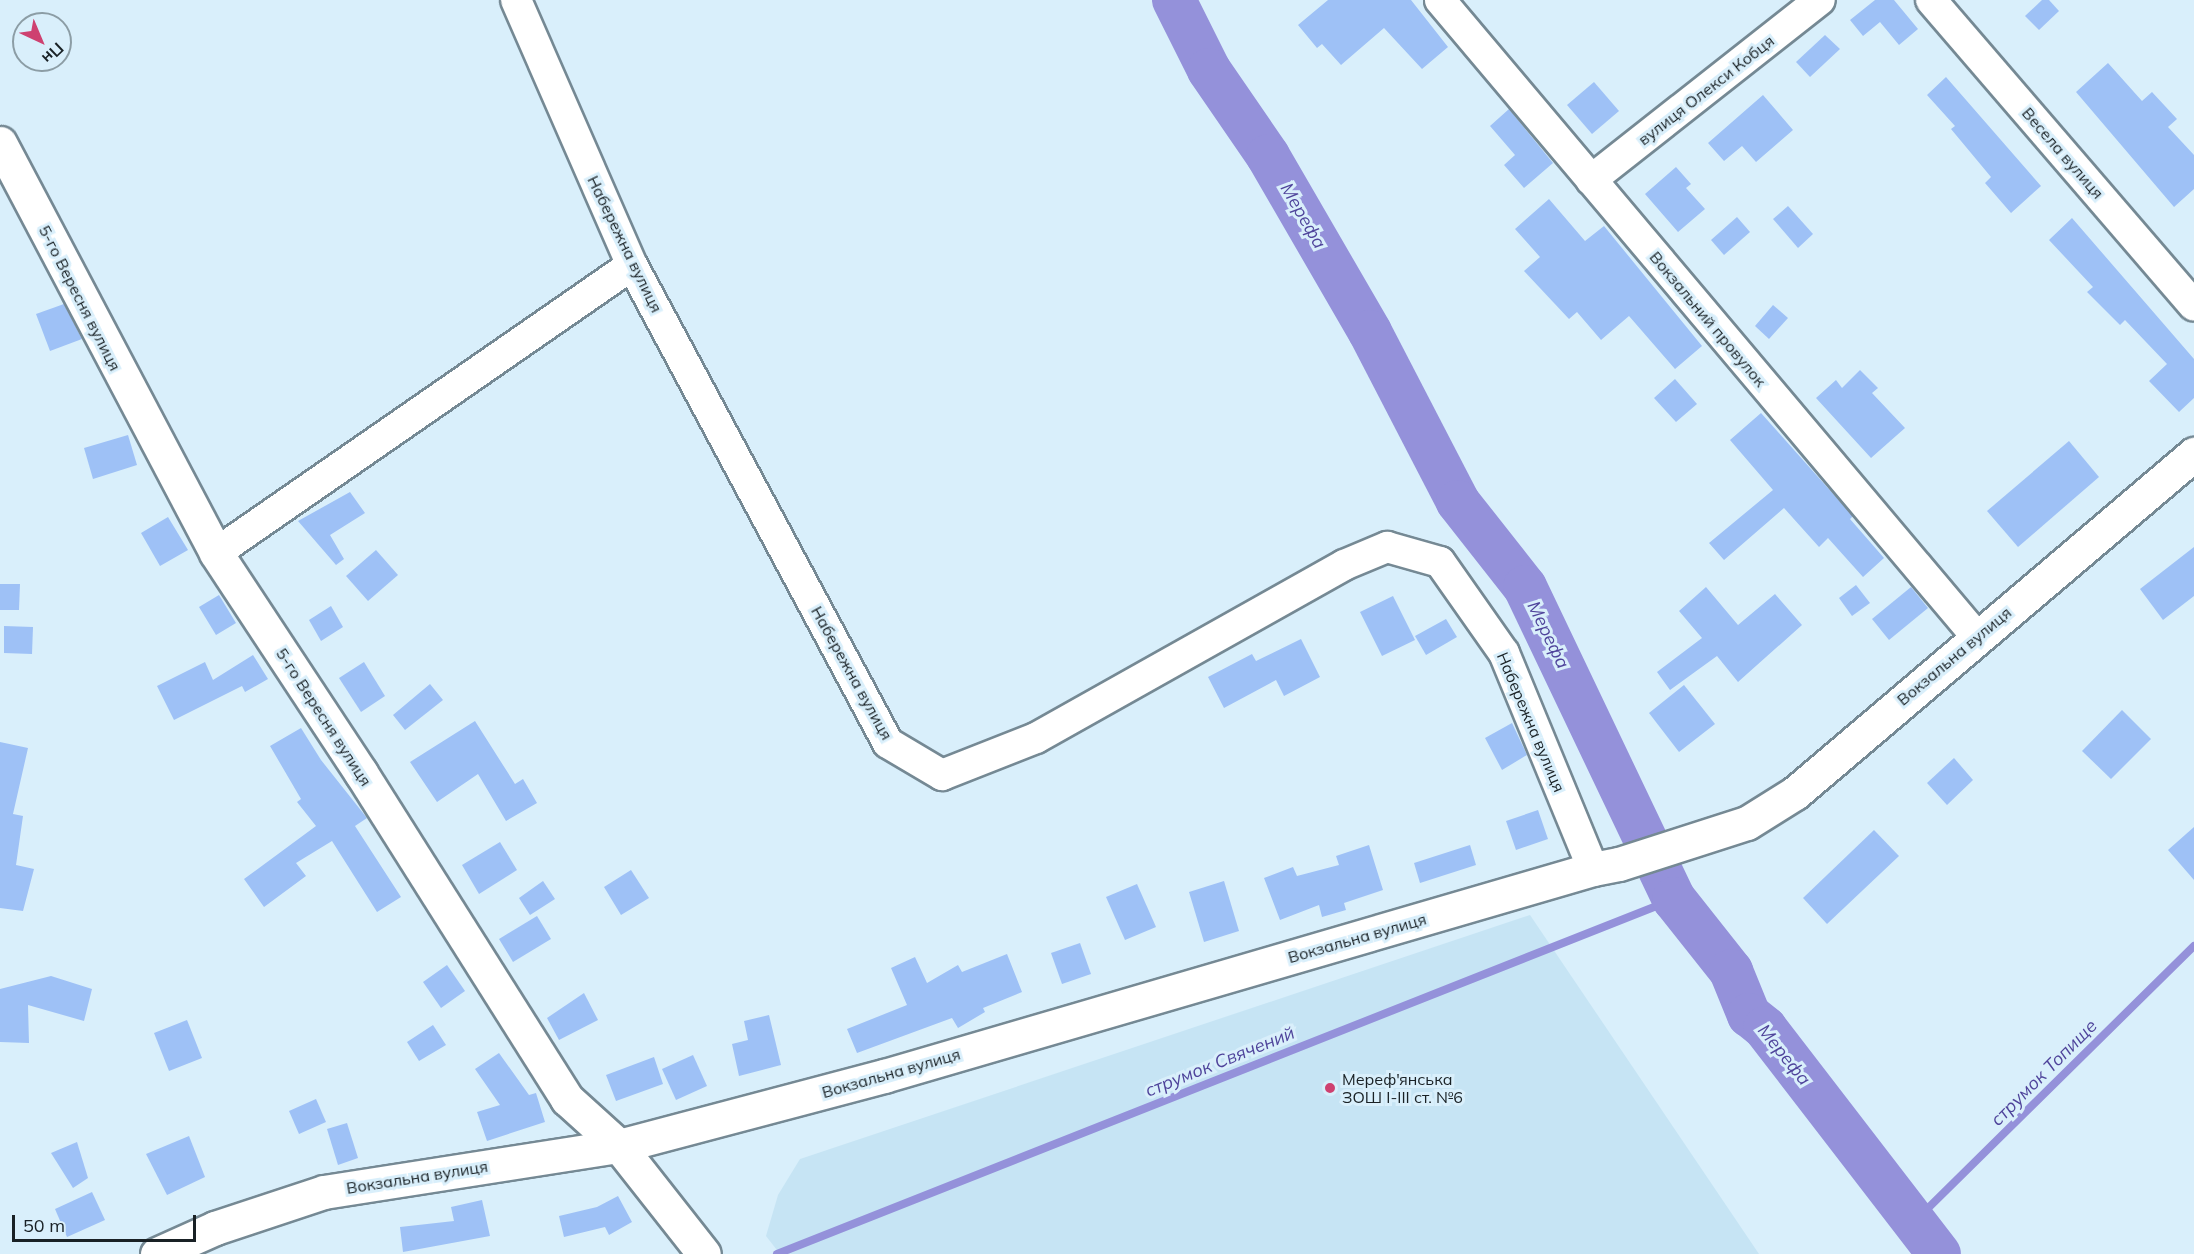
<!DOCTYPE html>
<html>
<head>
<meta charset="utf-8">
<style>
	body { margin:0 }
	#map { position:relative; width:2194px; height:1254px; overflow:hidden; background:#d9effb; font-family:Mulish,sans-serif }
	div>[style] { position:absolute }
	.built>* { inset:0; background:#c6e4f4 }
	.stream>* { height:8px; margin:-4px; padding:0 4px; transform-origin:4px; border-radius:4px; background:#9491da }
	.river>* { height:44px; margin:-22px; padding:0 22px; transform-origin:22px; border-radius:22px; background:#9491da }
	.building>* { inset:0; background:#9ec1f6 }
	.roads { filter:drop-shadow(2px 0 #758994) drop-shadow(-2px 0 #758994) drop-shadow(0 2px #758994) drop-shadow(0 -2px #758994) }
	.minor>* { height:30px; margin:-15px; padding:0 15px; transform-origin:15px; border-radius:15px; background:#fff }
	.tertiary>* { height:33px; margin:-16.5px; padding:0 16.5px; transform-origin:16.5px; border-radius:16.5px; background:#fff }
	.dots>* { width:16px; height:16px; translate:-50% -50%; box-sizing:border-box; border:3px solid #d9effb; border-radius:50% }
	span { translate:-50% -50%; white-space:nowrap; text-align:center; line-height:1.15; -webkit-text-stroke:6px #d9effb; paint-order:stroke }
	.street-label { font-size:16px; color:#192125 }
	.poi-label { font-size:16px; color:#192125 }
	.left { translate:0 -50%; text-align:left }
	.water-label { font-size:18px; color:#4f449b; font-style:italic }
	.north { position:absolute; left:12px; top:12px; width:60px; height:60px; box-sizing:border-box; background:#d9effb; border:2px solid #8c9da5; border-radius:50%; rotate:136deg; font-size:16px; font-weight:700; line-height:24px; text-align:center; color:#192125 }
	.north::after { content:''; display:block; margin:auto; width:21px; height:27px; background:#ce4170; clip-path:polygon(50% 0,100% 100%,50% 72%,0 100%) }
	.scale { position:absolute; left:12px; top:1215px; width:184px; height:27px; box-sizing:border-box; border:3px solid #192125; border-top:0; padding-left:8px; font-size:18px; line-height:21px; white-space:nowrap; color:#192125; -webkit-text-stroke:4px #d9effb; paint-order:stroke }
</style>
</head>
<body>
<div id="map">
	<div class="built">
		<i style="clip-path:polygon(1530px 915px,1759px 1254px,780px 1254px,766px 1236px,778px 1195px,800px 1159px)"></i>
	</div>
	<div class="stream">
		<i style="left:1914px;top:1222px;width:393px;rotate:-44.6deg"></i>
		<i style="left:777px;top:1254px;width:965px;rotate:-21.59deg"></i>
	</div>
	<div class="river">
		<i style="left:1174px;top:0;width:78px;rotate:63.4deg"></i>
		<i style="left:1209px;top:70px;width:104px;rotate:55.5deg"></i>
		<i style="left:1268px;top:156px;width:203px;rotate:59.9deg"></i>
		<i style="left:1370px;top:332px;width:191px;rotate:62.6deg"></i>
		<i style="left:1458px;top:502px;width:108px;rotate:51.8deg"></i>
		<i style="left:1525px;top:587px;width:346px;rotate:64.5deg"></i>
		<i style="left:1674px;top:899px;width:92px;rotate:51.6deg"></i>
		<i style="left:1731px;top:971px;width:48px;rotate:67.8deg"></i>
		<i style="left:1749px;top:1015px;width:21px;rotate:39deg"></i>
		<i style="left:1765px;top:1028px;width:285px;rotate:52.4deg"></i>
	</div>
	<div class="building">
		<i style="clip-path:polygon(1328px 0,1411px 0,1448px 47px,1422px 69px,1384px 28px,1341px 65px,1322px 44px,1317px 48px,1298px 25px)"></i>
		<i style="clip-path:polygon(1875px 0,1894px 0,1918px 29px,1899px 45px,1880px 22px,1863px 36px,1850px 20px)"></i>
		<i style="clip-path:polygon(2042px 0,2049px 0,2059px 11px,2039px 30px,2025px 16px)"></i>
		<i style="clip-path:polygon(1825px 35px,1840px 49px,1810px 77px,1796px 62px)"></i>
		<i style="clip-path:polygon(2108px 63px,2142px 101px,2152px 92px,2177px 119px,2168px 127px,2194px 155px,2194px 189px,2174px 207px,2076px 92px)"></i>
		<i style="clip-path:polygon(1946px 77px,2041px 186px,2011px 213px,1985px 183px,1991px 177px,1951px 129px,1955px 126px,1927px 95px)"></i>
		<i style="clip-path:polygon(1594px 82px,1619px 111px,1592px 134px,1567px 105px)"></i>
		<i style="clip-path:polygon(1763px 95px,1793px 130px,1756px 162px,1742px 146px,1724px 161px,1708px 143px)"></i>
		<i style="clip-path:polygon(1509px 109px,1553px 163px,1524px 188px,1504px 165px,1515px 155px,1490px 126px)"></i>
		<i style="clip-path:polygon(1676px 167px,1691px 184px,1686px 188px,1705px 209px,1678px 232px,1645px 194px)"></i>
		<i style="clip-path:polygon(1549px 199px,1585px 241px,1604px 226px,1702px 346px,1675px 369px,1629px 316px,1601px 340px,1577px 312px,1569px 319px,1524px 271px,1540px 257px,1515px 229px)"></i>
		<i style="clip-path:polygon(1788px 206px,1813px 234px,1798px 248px,1773px 219px)"></i>
		<i style="clip-path:polygon(1737px 217px,1750px 232px,1724px 255px,1711px 240px)"></i>
		<i style="clip-path:polygon(2072px 218px,2194px 359px,2194px 398px,2179px 412px,2149px 381px,2167px 364px,2125px 320px,2120px 325px,2087px 292px,2093px 287px,2049px 240px)"></i>
		<i style="clip-path:polygon(64px 304px,82px 339px,50px 351px,36px 314px)"></i>
		<i style="clip-path:polygon(1773px 305px,1788px 318px,1769px 339px,1755px 326px)"></i>
		<i style="clip-path:polygon(1860px 370px,1878px 388px,1872px 393px,1905px 428px,1871px 458px,1816px 398px,1836px 380px,1842px 388px)"></i>
		<i style="clip-path:polygon(1675px 379px,1697px 404px,1676px 422px,1654px 398px)"></i>
		<i style="clip-path:polygon(1761px 413px,1835px 496px,1853px 516px,1850px 519px,1884px 558px,1863px 577px,1828px 538px,1819px 547px,1784px 508px,1724px 560px,1709px 543px,1773px 490px,1730px 440px)"></i>
		<i style="clip-path:polygon(128px 435px,137px 465px,93px 479px,84px 448px)"></i>
		<i style="clip-path:polygon(2069px 441px,2099px 477px,2018px 547px,1987px 511px)"></i>
		<i style="clip-path:polygon(350px 492px,365px 513px,330px 535px,344px 559px,336px 565px,298px 521px)"></i>
		<i style="clip-path:polygon(168px 517px,188px 550px,160px 566px,141px 533px)"></i>
		<i style="clip-path:polygon(2194px 547px,2194px 596px,2163px 620px,2140px 589px)"></i>
		<i style="clip-path:polygon(376px 550px,398px 575px,368px 601px,346px 576px)"></i>
		<i style="clip-path:polygon(0 584px,20px 584px,19px 610px,0 610px)"></i>
		<i style="clip-path:polygon(1856px 585px,1870px 603px,1852px 616px,1839px 598px)"></i>
		<i style="clip-path:polygon(1706px 587px,1738px 625px,1775px 594px,1802px 625px,1738px 682px,1717px 656px,1670px 690px,1657px 672px,1702px 638px,1679px 611px)"></i>
		<i style="clip-path:polygon(1911px 587px,1928px 608px,1889px 640px,1872px 619px)"></i>
		<i style="clip-path:polygon(219px 595px,236px 623px,216px 635px,199px 607px)"></i>
		<i style="clip-path:polygon(1393px 596px,1415px 640px,1382px 656px,1360px 612px)"></i>
		<i style="clip-path:polygon(331px 606px,343px 627px,321px 641px,309px 620px)"></i>
		<i style="clip-path:polygon(1446px 619px,1457px 637px,1426px 655px,1415px 636px)"></i>
		<i style="clip-path:polygon(4px 626px,33px 627px,32px 654px,4px 653px)"></i>
		<i style="clip-path:polygon(1301px 639px,1320px 677px,1284px 696px,1276px 680px,1224px 708px,1208px 677px,1252px 654px,1256px 661px)"></i>
		<i style="clip-path:polygon(253px 655px,268px 679px,245px 692px,242px 686px,174px 720px,157px 686px,205px 662px,213px 680px)"></i>
		<i style="clip-path:polygon(364px 662px,385px 696px,361px 712px,339px 678px)"></i>
		<i style="clip-path:polygon(430px 684px,443px 700px,405px 730px,393px 715px)"></i>
		<i style="clip-path:polygon(1684px 685px,1715px 724px,1679px 752px,1649px 713px)"></i>
		<i style="clip-path:polygon(2122px 710px,2151px 739px,2111px 779px,2082px 751px)"></i>
		<i style="clip-path:polygon(475px 721px,515px 784px,523px 779px,537px 803px,506px 821px,478px 774px,437px 802px,410px 762px)"></i>
		<i style="clip-path:polygon(1512px 723px,1527px 755px,1502px 770px,1485px 738px)"></i>
		<i style="clip-path:polygon(301px 728px,321px 760px,367px 818px,355px 826px,401px 897px,377px 912px,332px 841px,296px 863px,306px 876px,264px 907px,244px 879px,316px 826px,297px 802px,301px 799px,270px 746px)"></i>
		<i style="clip-path:polygon(0 742px,28px 748px,13px 814px,23px 816px,16px 865px,34px 869px,23px 911px,0 908px)"></i>
		<i style="clip-path:polygon(1954px 758px,1973px 780px,1947px 805px,1927px 783px)"></i>
		<i style="clip-path:polygon(1538px 810px,1548px 839px,1516px 850px,1506px 821px)"></i>
		<i style="clip-path:polygon(2194px 827px,2194px 880px,2168px 850px)"></i>
		<i style="clip-path:polygon(1874px 830px,1899px 856px,1827px 924px,1803px 898px)"></i>
		<i style="clip-path:polygon(500px 842px,517px 870px,479px 894px,462px 865px)"></i>
		<i style="clip-path:polygon(1369px 845px,1383px 890px,1344px 903px,1346px 910px,1322px 917px,1319px 905px,1280px 920px,1264px 878px,1293px 867px,1297px 876px,1339px 865px,1336px 856px)"></i>
		<i style="clip-path:polygon(1470px 845px,1476px 865px,1420px 883px,1414px 863px)"></i>
		<i style="clip-path:polygon(631px 870px,649px 898px,621px 915px,604px 887px)"></i>
		<i style="clip-path:polygon(543px 881px,555px 899px,530px 915px,519px 898px)"></i>
		<i style="clip-path:polygon(1224px 881px,1239px 931px,1204px 942px,1189px 892px)"></i>
		<i style="clip-path:polygon(1137px 884px,1156px 927px,1125px 940px,1106px 897px)"></i>
		<i style="clip-path:polygon(537px 916px,551px 939px,513px 962px,499px 939px)"></i>
		<i style="clip-path:polygon(1080px 943px,1091px 974px,1062px 984px,1051px 953px)"></i>
		<i style="clip-path:polygon(1007px 954px,1022px 992px,983px 1008px,985px 1012px,958px 1028px,952px 1018px,857px 1053px,847px 1029px,907px 1005px,891px 968px,915px 957px,927px 983px,958px 965px,962px 972px)"></i>
		<i style="clip-path:polygon(447px 965px,465px 991px,441px 1008px,423px 982px)"></i>
		<i style="clip-path:polygon(51px 976px,92px 989px,84px 1021px,28px 1005px,29px 1043px,0 1042px,0 989px)"></i>
		<i style="clip-path:polygon(584px 993px,598px 1020px,559px 1040px,547px 1018px)"></i>
		<i style="clip-path:polygon(769px 1015px,781px 1065px,739px 1076px,732px 1044px,748px 1040px,744px 1021px)"></i>
		<i style="clip-path:polygon(187px 1020px,202px 1058px,169px 1071px,154px 1033px)"></i>
		<i style="clip-path:polygon(433px 1025px,446px 1045px,419px 1061px,407px 1042px)"></i>
		<i style="clip-path:polygon(499px 1053px,529px 1095px,536px 1093px,545px 1122px,487px 1141px,477px 1112px,500px 1105px,475px 1069px)"></i>
		<i style="clip-path:polygon(693px 1055px,707px 1086px,676px 1100px,662px 1069px)"></i>
		<i style="clip-path:polygon(654px 1057px,663px 1084px,616px 1101px,606px 1075px)"></i>
		<i style="clip-path:polygon(316px 1099px,326px 1122px,299px 1134px,289px 1111px)"></i>
		<i style="clip-path:polygon(347px 1123px,358px 1158px,338px 1165px,327px 1129px)"></i>
		<i style="clip-path:polygon(189px 1136px,205px 1177px,167px 1195px,146px 1154px)"></i>
		<i style="clip-path:polygon(77px 1142px,88px 1178px,73px 1188px,51px 1153px)"></i>
		<i style="clip-path:polygon(92px 1192px,105px 1220px,67px 1237px,55px 1209px)"></i>
		<i style="clip-path:polygon(618px 1196px,632px 1222px,609px 1235px,605px 1227px,564px 1237px,559px 1216px,597px 1207px)"></i>
		<i style="clip-path:polygon(482px 1200px,490px 1236px,403px 1252px,400px 1227px,454px 1221px,451px 1207px)"></i>
	</div>
	<div class="roads">
		<div class="minor">
			<i style="left:516px;top:0;width:289px;rotate:66.4deg"></i>
			<i style="left:632px;top:265px;width:542px;rotate:61.83deg"></i>
			<i style="left:888px;top:743px;width:63px;rotate:30.7deg"></i>
			<i style="left:942px;top:775px;width:101px;rotate:-21.5deg"></i>
			<i style="left:1036px;top:738px;width:353px;rotate:-29.3deg"></i>
			<i style="left:1344px;top:565px;width:47px;rotate:-22.7deg"></i>
			<i style="left:1387px;top:547px;width:55px;rotate:15.8deg"></i>
			<i style="left:1440px;top:562px;width:111px;rotate:54.9deg"></i>
			<i style="left:1504px;top:653px;width:234px;rotate:67.6deg"></i>
			<i style="left:1440px;top:0;width:833px;rotate:49.87deg"></i>
			<i style="left:1931px;top:0;width:403px;rotate:49.3deg"></i>
			<i style="left:1591px;top:180px;width:291px;rotate:-38.2deg"></i>
			<i style="left:216px;top:553px;width:506px;rotate:-34.7deg"></i>
		</div>
		<div class="tertiary">
			<i style="left:0;top:143px;width:463px;rotate:62.2deg"></i>
			<i style="left:216px;top:553px;width:263px;rotate:56.6deg"></i>
			<i style="left:361px;top:773px;width:386px;rotate:57.7deg"></i>
			<i style="left:567px;top:1099px;width:70px;rotate:42.1deg"></i>
			<i style="left:619px;top:1146px;width:137px;rotate:51.8deg"></i>
			<i style="left:157px;top:1254px;width:64px;rotate:-24.1deg"></i>
			<i style="left:215px;top:1228px;width:115px;rotate:-18.3deg"></i>
			<i style="left:324px;top:1192px;width:299px;rotate:-8.9deg"></i>
			<i style="left:619px;top:1146px;width:274px;rotate:-14.8deg"></i>
			<i style="left:884px;top:1076px;width:739px;rotate:-16.28deg"></i>
			<i style="left:1593px;top:869px;width:26px;rotate:-11deg"></i>
			<i style="left:1619px;top:864px;width:134px;rotate:-17.8deg"></i>
			<i style="left:1747px;top:823px;width:57px;rotate:-32deg"></i>
			<i style="left:1795px;top:793px;width:524px;rotate:-40.35deg"></i>
		</div>
	</div>
	<div class="dots">
		<i style="left:1330px;top:1088px;background:#ce4170"></i>
	</div>
	<div class="street-label">
		<span style="left:1706px;top:90px;rotate:-38deg">вулиця Олекси Кобця</span>
		<span style="left:2063px;top:153px;rotate:49deg">Весела вулиця</span>
		<span style="left:625px;top:244px;rotate:64deg">Набережна вулиця</span>
		<span style="left:80px;top:298px;rotate:63deg">5-го Вересня вулиця</span>
		<span style="left:1708px;top:319px;rotate:50deg">Вокзальний провулок</span>
		<span style="left:1954px;top:656px;rotate:-40deg">Вокзальна вулиця</span>
		<span style="left:852px;top:673px;rotate:61deg">Набережна вулиця</span>
		<span style="left:324px;top:717px;rotate:57deg">5-го Вересня вулиця</span>
		<span style="left:1531px;top:722px;rotate:67deg">Набережна вулиця</span>
		<span style="left:1357px;top:938px;rotate:-16deg">Вокзальна вулиця</span>
		<span style="left:891px;top:1073px;rotate:-16deg">Вокзальна вулиця</span>
		<span style="left:417px;top:1177px;rotate:-9deg">Вокзальна вулиця</span>
	</div>
	<div class="poi-label">
		<span class="left" style="left:1342px;top:1088px">Мереф'янська<br>ЗОШ І-ІІІ ст. №6</span>
	</div>
	<div class="water-label">
		<span style="left:1303px;top:216px;rotate:60deg">Мерефа</span>
		<span style="left:1548px;top:635px;rotate:64deg">Мерефа</span>
		<span style="left:1784px;top:1055px;rotate:51deg">Мерефа</span>
		<span style="left:1220px;top:1062px;rotate:-22deg">струмок Свячений</span>
		<span style="left:2044px;top:1073px;rotate:-45deg">струмок Топище</span>
	</div>
	<div class="north">Пн</div>
	<div class="scale">50 m</div>
</div>
</body>
</html>
